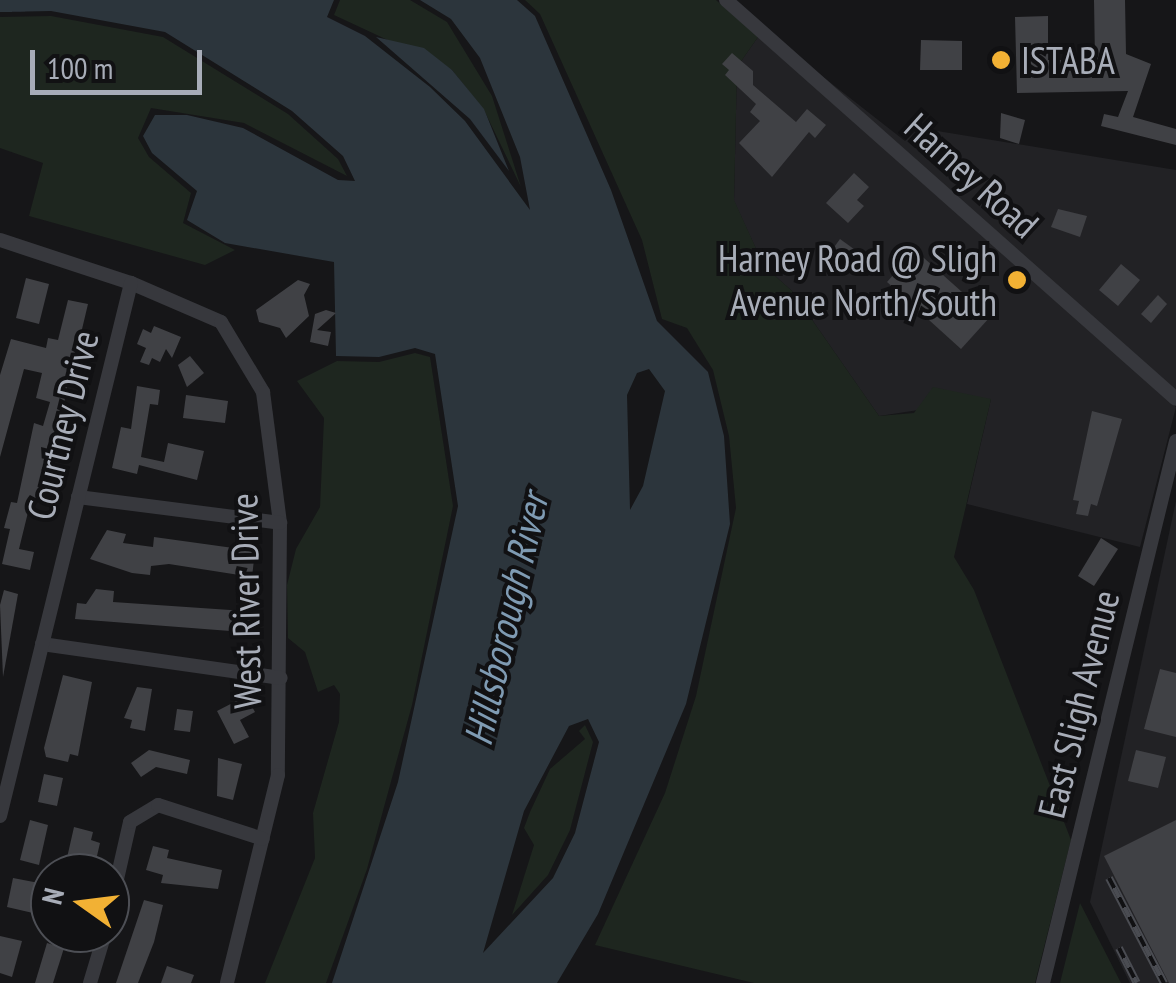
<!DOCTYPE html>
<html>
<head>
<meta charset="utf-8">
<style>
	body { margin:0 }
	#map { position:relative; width:1176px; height:983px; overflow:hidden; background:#161618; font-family:"PT Sans Narrow",sans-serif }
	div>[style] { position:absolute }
	.built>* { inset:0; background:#222225 }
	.green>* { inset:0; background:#1e261f }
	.water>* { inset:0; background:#2c353c }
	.building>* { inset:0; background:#404145 }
	.minor>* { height:14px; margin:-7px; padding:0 7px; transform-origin:7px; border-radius:7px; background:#37383d }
	.rail>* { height:8px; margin-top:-4px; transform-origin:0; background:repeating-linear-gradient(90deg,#111113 0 11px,#4a4c52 0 22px); box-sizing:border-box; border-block:2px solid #4a4c52 }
	.dots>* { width:28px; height:28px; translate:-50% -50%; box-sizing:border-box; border:5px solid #111113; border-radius:50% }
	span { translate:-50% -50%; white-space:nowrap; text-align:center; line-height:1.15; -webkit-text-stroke:8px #111113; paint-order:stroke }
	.poi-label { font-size:38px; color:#a8adb8 }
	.left { translate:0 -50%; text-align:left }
	.right { translate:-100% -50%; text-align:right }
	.street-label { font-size:38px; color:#a8adb8 }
	.water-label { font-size:40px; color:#7f9bb3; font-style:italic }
	.north { position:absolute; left:30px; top:853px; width:100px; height:100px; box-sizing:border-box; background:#111113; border:2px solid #4d4f55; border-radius:50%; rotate:284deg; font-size:28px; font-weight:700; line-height:40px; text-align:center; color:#a8adb8 }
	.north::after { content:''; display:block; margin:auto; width:35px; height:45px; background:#f2b134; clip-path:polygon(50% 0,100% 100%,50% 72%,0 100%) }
	.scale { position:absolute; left:30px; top:50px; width:172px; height:45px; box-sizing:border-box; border:5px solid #a8adb8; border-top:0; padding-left:12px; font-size:30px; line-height:35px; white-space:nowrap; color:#a8adb8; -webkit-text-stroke:8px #111113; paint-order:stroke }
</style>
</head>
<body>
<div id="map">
	<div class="built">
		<i style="clip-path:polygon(758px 37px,1176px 407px,1140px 547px,967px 504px,991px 399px,879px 416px,792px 291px,764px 266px,734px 201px,737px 67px)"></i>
		<i style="clip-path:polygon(813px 69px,905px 141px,919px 128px,1176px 170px,1176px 391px)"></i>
		<i style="clip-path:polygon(1176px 501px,1176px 983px,1130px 983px,1090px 902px)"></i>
	</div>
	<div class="green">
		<i style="clip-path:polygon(340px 0,410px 0,447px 22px,492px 96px,521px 187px,484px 110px,452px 70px,334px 15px)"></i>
		<i style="clip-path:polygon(525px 0,716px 0,758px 37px,737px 67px,734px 200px,764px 266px,792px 291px,879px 416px,914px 413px,933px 387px,991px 399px,954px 557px,974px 590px,1071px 840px,1035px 983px,754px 983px,595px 945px,665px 793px,696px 696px,736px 508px,729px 436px,713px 370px,687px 328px,662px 319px,642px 240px,540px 14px)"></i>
		<i style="clip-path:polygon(51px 16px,163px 37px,288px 114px,338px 159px,347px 176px,244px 123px,151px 108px,138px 138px,149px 157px,191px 193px,183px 223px,235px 250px,205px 265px,29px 216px,43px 163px,0 148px,0 17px)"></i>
		<i style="clip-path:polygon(415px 353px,430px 357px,453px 506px,412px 705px,367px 869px,326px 983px,265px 983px,315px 858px,313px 813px,339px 722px,340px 694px,334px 685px,318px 692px,305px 652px,288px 638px,287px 585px,296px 549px,320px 507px,324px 418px,297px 381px,337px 361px,379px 362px)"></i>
		<i style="clip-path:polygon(585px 725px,593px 742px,570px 830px,548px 875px,512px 915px,534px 845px,524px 828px,530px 812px,550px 769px,585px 739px,579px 731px)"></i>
		<i style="clip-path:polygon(1080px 903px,1121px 983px,1060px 983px)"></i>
	</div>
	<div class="water">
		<i style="clip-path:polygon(evenodd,0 0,334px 0,327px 17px,365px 36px,430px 87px,465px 121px,530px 210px,520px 157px,480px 58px,451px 19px,420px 0,517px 0,535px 16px,611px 190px,657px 321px,708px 372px,724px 436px,730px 524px,686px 704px,598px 914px,557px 983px,332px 983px,398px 782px,458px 506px,435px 354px,415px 348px,379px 357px,336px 356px,334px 262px,225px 243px,187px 220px,197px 191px,152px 153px,143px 136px,155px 115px,187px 115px,243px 128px,338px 180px,355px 181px,343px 156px,292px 111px,165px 32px,51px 11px,0 12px,0 0,649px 369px,665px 391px,643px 486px,630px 510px,627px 395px,637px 373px,649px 369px,0 0,588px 719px,599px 742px,575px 833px,553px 878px,483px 953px,524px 811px,569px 726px,588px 719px)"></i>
		<i style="clip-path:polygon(376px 37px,424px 48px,452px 70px,484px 109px,509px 171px,470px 119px)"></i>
	</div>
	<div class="building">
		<i style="clip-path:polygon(1094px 0,1125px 0,1126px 54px,1151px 64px,1133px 117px,1176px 129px,1176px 145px,1101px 126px,1104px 114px,1118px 117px,1128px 91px,1017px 93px,1015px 17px,1048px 16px,1048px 60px,1095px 60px)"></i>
		<i style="clip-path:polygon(921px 40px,962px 41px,962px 70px,920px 70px)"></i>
		<i style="clip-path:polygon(732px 53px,753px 71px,753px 85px,796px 122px,807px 109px,826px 125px,815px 138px,809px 132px,772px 177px,739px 143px,760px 121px,750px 112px,756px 104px,725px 75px,729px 70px,722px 64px)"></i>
		<i style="clip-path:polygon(1001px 113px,1025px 120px,1019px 144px,1000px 138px)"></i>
		<i style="clip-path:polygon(854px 173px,869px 187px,857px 200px,864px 206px,848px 223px,826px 203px)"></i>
		<i style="clip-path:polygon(1058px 209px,1087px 216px,1080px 237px,1051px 227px)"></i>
		<i style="clip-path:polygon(840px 239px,858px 252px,850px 264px,832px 250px)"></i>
		<i style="clip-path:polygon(915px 250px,990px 317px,961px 349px,887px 282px)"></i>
		<i style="clip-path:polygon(1121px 264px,1140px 280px,1118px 306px,1099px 290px)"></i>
		<i style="clip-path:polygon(26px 278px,49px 284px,39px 324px,16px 318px)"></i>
		<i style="clip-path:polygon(298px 280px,310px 284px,304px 295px,309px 316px,286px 338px,280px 328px,259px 322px,256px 310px)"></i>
		<i style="clip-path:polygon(1158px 295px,1167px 304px,1151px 323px,1141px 314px)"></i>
		<i style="clip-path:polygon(68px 300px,88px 304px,78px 346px,85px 348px,81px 365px,71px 363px,54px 462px,46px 460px,47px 496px,31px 500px,19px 549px,34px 552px,30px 570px,2px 564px,10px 529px,4px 528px,11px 502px,17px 503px,34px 423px,43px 426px,50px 402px,36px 398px,42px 373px,24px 369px,0 457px,0 375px,11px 339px,46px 348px,48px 338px,58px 340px)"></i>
		<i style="clip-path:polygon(326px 310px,336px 313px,317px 330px,331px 332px,328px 346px,310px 342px,315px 314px)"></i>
		<i style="clip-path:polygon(154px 326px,181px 337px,172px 358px,166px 349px,160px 362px,152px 358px,149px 365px,140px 362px,146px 348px,137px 344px,143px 329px,151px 333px)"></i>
		<i style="clip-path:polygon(190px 356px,204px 373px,187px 387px,178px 365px)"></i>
		<i style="clip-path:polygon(137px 386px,160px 390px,158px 405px,150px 404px,141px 457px,164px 462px,168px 443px,204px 451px,197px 480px,139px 465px,137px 474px,112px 468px,121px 427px,131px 429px)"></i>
		<i style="clip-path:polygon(186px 395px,228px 401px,225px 423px,183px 418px)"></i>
		<i style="clip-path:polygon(1092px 411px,1122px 419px,1097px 506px,1091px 504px,1088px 516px,1076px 514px,1079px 501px,1073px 500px)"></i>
		<i style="clip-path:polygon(107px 530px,126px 534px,123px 543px,153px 547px,154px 537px,255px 551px,252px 577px,169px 564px,151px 566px,150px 575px,132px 573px,90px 559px)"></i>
		<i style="clip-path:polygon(1101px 538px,1118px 549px,1094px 586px,1078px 576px)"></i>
		<i style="clip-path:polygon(96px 589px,114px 591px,113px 602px,258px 612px,256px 633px,75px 619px,77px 603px,86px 604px)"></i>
		<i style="clip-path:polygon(4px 590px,18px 594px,3px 677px,0 605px)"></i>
		<i style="clip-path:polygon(1160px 669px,1176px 673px,1176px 737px,1144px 729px)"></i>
		<i style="clip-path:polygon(63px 675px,92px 682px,78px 756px,70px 754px,68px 762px,46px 757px,44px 748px)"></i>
		<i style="clip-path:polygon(137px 687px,152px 689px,145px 731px,130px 728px,132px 720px,124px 718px)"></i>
		<i style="clip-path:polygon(246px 696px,255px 712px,240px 720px,249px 737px,234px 744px,217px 711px)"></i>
		<i style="clip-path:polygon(177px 709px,193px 711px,190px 732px,174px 730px)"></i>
		<i style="clip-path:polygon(149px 750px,190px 760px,187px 774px,156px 767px,141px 777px,131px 763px)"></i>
		<i style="clip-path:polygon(1136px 750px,1166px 757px,1158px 788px,1128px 781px)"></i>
		<i style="clip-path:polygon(218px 758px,242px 764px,233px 800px,217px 796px)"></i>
		<i style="clip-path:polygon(44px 774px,63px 778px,57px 806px,38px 802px)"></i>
		<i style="clip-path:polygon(30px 820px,48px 825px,39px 865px,20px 860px)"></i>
		<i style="clip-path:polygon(1176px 820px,1176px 983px,1169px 983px,1104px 856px)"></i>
		<i style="clip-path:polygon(74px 827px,93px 832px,91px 840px,100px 843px,93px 873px,64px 871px)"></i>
		<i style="clip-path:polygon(153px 846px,169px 850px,167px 858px,222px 870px,218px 889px,161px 883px,163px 875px,146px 870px)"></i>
		<i style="clip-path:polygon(13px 878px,39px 883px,33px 913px,7px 907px)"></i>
		<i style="clip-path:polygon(144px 900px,163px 905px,154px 942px,138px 983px,116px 983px)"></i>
		<i style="clip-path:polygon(0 936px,22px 941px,12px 977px,0 973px)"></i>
		<i style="clip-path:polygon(47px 943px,64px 948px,53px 983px,35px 983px)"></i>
		<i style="clip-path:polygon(167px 966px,194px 975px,191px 983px,161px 983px)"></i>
	</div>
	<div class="minor">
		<i style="left:726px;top:0;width:601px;rotate:41.56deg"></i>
		<i style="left:0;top:240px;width:138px;rotate:18.2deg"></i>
		<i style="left:131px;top:283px;width:98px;rotate:23.4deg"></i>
		<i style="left:221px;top:322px;width:82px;rotate:59deg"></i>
		<i style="left:263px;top:392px;width:132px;rotate:82.6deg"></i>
		<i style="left:280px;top:523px;width:252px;rotate:90.5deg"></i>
		<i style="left:278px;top:775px;width:214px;rotate:103.8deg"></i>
		<i style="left:78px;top:497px;width:204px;rotate:7.3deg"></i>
		<i style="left:42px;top:644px;width:241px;rotate:8.1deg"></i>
		<i style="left:0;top:816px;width:549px;rotate:-76.19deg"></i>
		<i style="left:110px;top:910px;width:90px;rotate:-77.2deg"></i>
		<i style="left:130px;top:822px;width:33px;rotate:-31deg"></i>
		<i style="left:158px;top:805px;width:110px;rotate:17.9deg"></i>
		<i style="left:90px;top:983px;width:52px;rotate:-73.3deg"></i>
		<i style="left:1043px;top:983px;width:558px;rotate:-76.21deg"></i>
	</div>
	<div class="rail">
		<i style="left:1109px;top:878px;width:119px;rotate:62.4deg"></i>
		<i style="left:1119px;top:948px;width:39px;rotate:63deg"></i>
	</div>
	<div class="dots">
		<i style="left:1001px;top:60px;background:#f2b134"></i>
		<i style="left:1017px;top:280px;background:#f2b134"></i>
	</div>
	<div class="poi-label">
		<span class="left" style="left:1021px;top:60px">ISTABA</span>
		<span class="right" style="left:997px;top:280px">Harney Road @ Sligh<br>Avenue North/South</span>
	</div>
	<div class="street-label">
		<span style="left:972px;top:175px;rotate:42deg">Harney Road</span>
		<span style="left:62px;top:425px;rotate:-76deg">Courtney Drive</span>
		<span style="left:245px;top:601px;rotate:-91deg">West River Drive</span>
		<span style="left:1078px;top:704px;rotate:-76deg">East Sligh Avenue</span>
	</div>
	<div class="water-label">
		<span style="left:505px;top:619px;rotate:-77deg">Hillsborough River</span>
	</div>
	<div class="north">N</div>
	<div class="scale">100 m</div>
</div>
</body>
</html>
